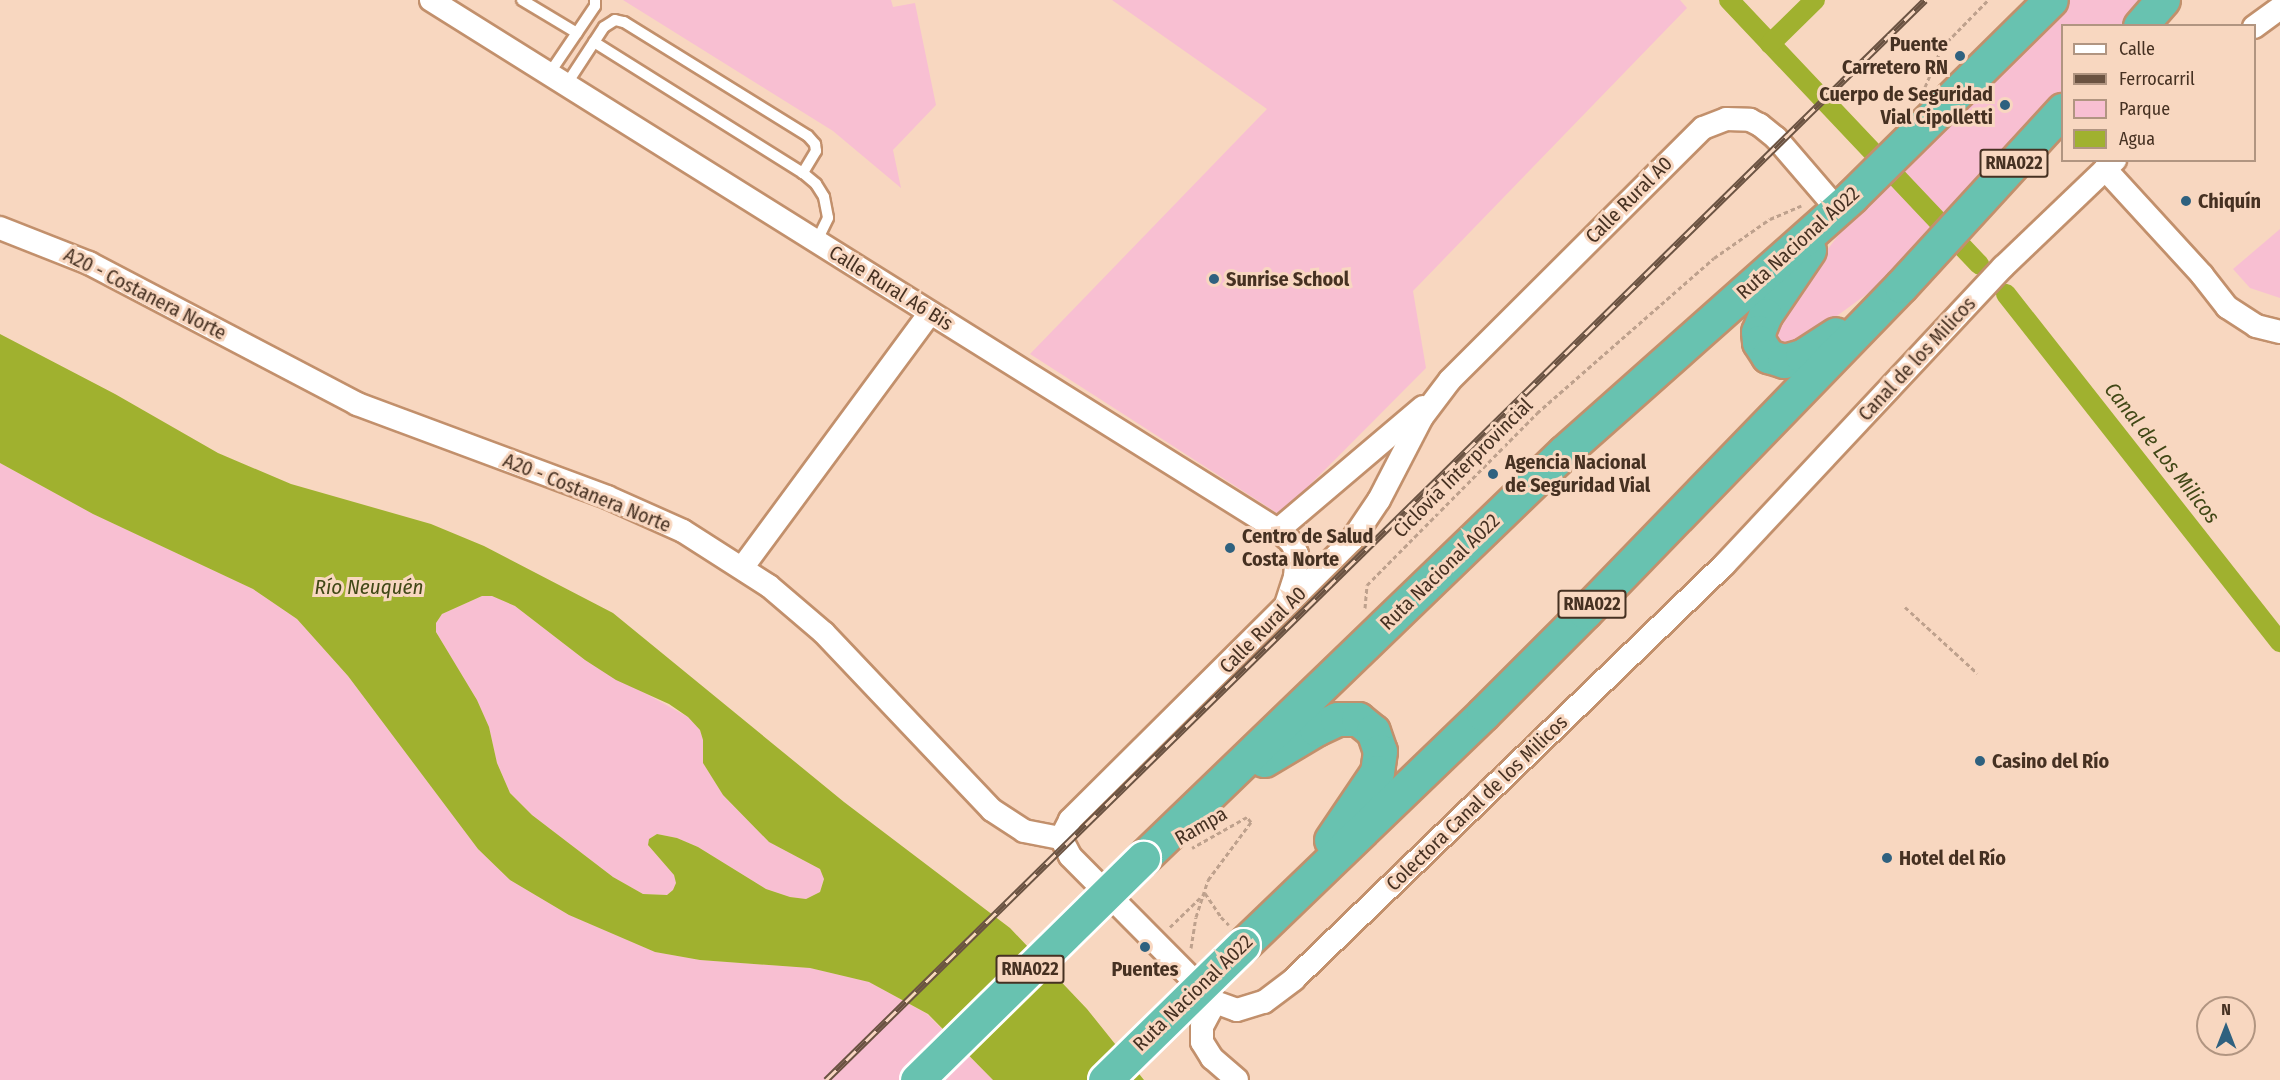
<!DOCTYPE html>
<html>
<head>
<meta charset="utf-8">
<style>
	body { margin:0 }
	#map { position:relative; width:2280px; height:1080px; overflow:hidden; background:#f8d7c0; font-family:"Fira Sans Condensed",sans-serif }
	div>[style] { position:absolute }
	.green>* { inset:0; background:#f8bfd2 }
	.water>* { inset:0; background:#a0b12f }
	.canal>* { height:20px; margin:-10px; padding:0 10px; transform-origin:10px; border-radius:10px; background:#a0b12f }
	.path>* { height:3px; margin-top:-1.5px; transform-origin:0; background:repeating-linear-gradient(90deg,#bea18d 0 4.5px,transparent 0 7.5px) }
	.roads { filter:drop-shadow(2px 0 #c2906c) drop-shadow(-2px 0 #c2906c) drop-shadow(0 2px #c2906c) drop-shadow(0 -2px #c2906c) }
	.service>* { height:10px; margin:-5px; padding:0 5px; transform-origin:5px; border-radius:5px; background:#fff }
	.minor>* { height:22px; margin:-11px; padding:0 11px; transform-origin:11px; border-radius:11px; background:#fff }
	.trunk>* { height:33px; margin:-16.5px; padding:0 16.5px; transform-origin:16.5px; border-radius:16.5px; background:#68c2b0 }
	.rail>* { height:7px; margin-top:-3.5px; transform-origin:0; background:repeating-linear-gradient(90deg,#f8d7c0 0 14px,#6b5342 0 28px); box-sizing:border-box; border-block:2px solid #6b5342 }
	.bridges { filter:drop-shadow(2px 0 #fff) drop-shadow(-2px 0 #fff) drop-shadow(0 2px #fff) drop-shadow(0 -2px #fff) }
	.trunk-bridge>* { height:33px; margin:-16.5px; padding:0 16.5px; transform-origin:16.5px; border-radius:16.5px; background:#68c2b0 }
	.dots>* { width:16px; height:16px; translate:-50% -50%; box-sizing:border-box; border:3px solid #f8d7c0; border-radius:50% }
	span { translate:-50% -50%; white-space:nowrap; text-align:center; line-height:1.15; -webkit-text-stroke:6px #f8d7c0; paint-order:stroke }
	.shield-label span { padding:2px 4px; background:#f8d7c0; border:2px solid; border-radius:4px; -webkit-text-stroke-width:0 }
	.shield-label { font-size:18px; color:#463122; font-weight:700 }
	.poi-label { font-size:20px; color:#463122; font-weight:700 }
	.right { translate:-100% -50%; text-align:right }
	.left { translate:0 -50%; text-align:left }
	.street-label { font-size:20px; color:#463122 }
	.water-label { font-size:21px; color:#414816; font-style:italic }
	.legend { position:absolute; left:2061px; top:24px; width:195px; height:138px; box-sizing:border-box; background:#f8d7c0; border:2px solid #b19581; margin:0; padding:8px 10px; list-style:none; font-size:18px; color:#463122 }
	.legend li { display:flex; align-items:center; gap:12px; height:30px }
	.legend b { width:30px; border:2px solid #b19581 }
	.north { position:absolute; left:2196px; top:996px; width:60px; height:60px; box-sizing:border-box; background:#f8d7c0; border:2px solid #b19581; border-radius:50%; rotate:0deg; font-size:16px; font-weight:700; line-height:24px; text-align:center; color:#463122 }
	.north::after { content:''; display:block; margin:auto; width:21px; height:27px; background:#2f617f; clip-path:polygon(50% 0,100% 100%,50% 72%,0 100%) }
</style>
</head>
<body>
<div id="map">
	<div class="green">
		<i style="clip-path:polygon(623px 0,891px 0,893px 7px,915px 3px,936px 105px,893px 150px,901px 188px,833px 131px)"></i>
		<i style="clip-path:polygon(1112px 0,1680px 0,1687px 8px,1413px 291px,1426px 368px,1280px 515px,1030px 354px,1267px 109px)"></i>
		<i style="clip-path:polygon(2069px 0,2152px 0,2128px 25px,2062px 26px,2062px 96px,1893px 275px,1797px 345px,1781px 348px,1769px 326px,1860px 207px)"></i>
		<i style="clip-path:polygon(2280px 229px,2280px 298px,2250px 288px,2233px 269px)"></i>
		<i style="clip-path:polygon(0 463px,93px 514px,253px 589px,297px 619px,348px 676px,478px 849px,510px 880px,569px 915px,655px 952px,700px 960px,810px 968px,869px 982px,927px 1014px,993px 1080px,0 1080px)"></i>
		<i style="clip-path:polygon(482px 596px,492px 596px,515px 606px,585px 660px,688px 717px,700px 730px,703px 740px,703px 763px,723px 795px,769px 842px,820px 869px,824px 878px,820px 892px,806px 899px,790px 897px,766px 889px,698px 847px,677px 838px,657px 834px,652px 837px,649px 846px,674px 875px,676px 883px,674px 890px,667px 895px,643px 894px,613px 877px,532px 815px,510px 793px,497px 763px,489px 727px,477px 700px,436px 632px,436px 623px,442px 614px)"></i>
	</div>
	<div class="water">
		<i style="clip-path:polygon(evenodd,0 334px,115px 394px,218px 453px,291px 484px,431px 524px,484px 546px,613px 613px,844px 802px,1010px 928px,1087px 1009px,1144px 1080px,993px 1080px,928px 1014px,869px 982px,810px 968px,700px 960px,655px 952px,569px 915px,510px 880px,478px 849px,348px 676px,297px 619px,253px 589px,93px 514px,0 463px,0 334px,482px 596px,492px 596px,515px 606px,585px 660px,616px 680px,669px 704px,688px 717px,700px 730px,703px 740px,703px 763px,723px 795px,769px 842px,820px 869px,824px 879px,820px 892px,806px 899px,790px 897px,766px 889px,698px 847px,677px 838px,657px 834px,649px 839px,648px 845px,674px 875px,676px 883px,673px 890px,667px 895px,643px 894px,613px 877px,532px 815px,510px 793px,497px 763px,489px 727px,477px 700px,436px 632px,436px 623px,442px 614px,482px 596px)"></i>
	</div>
	<div class="canal">
		<i style="left:1729px;top:0;width:364px;rotate:46.6deg"></i>
		<i style="left:1770px;top:44px;width:63px;rotate:-44.4deg"></i>
		<i style="left:2006px;top:294px;width:443px;rotate:51.8deg"></i>
	</div>
	<div class="path">
		<i style="left:1925px;top:87px;width:43px;rotate:-67deg"></i>
		<i style="left:1942px;top:47px;width:66px;rotate:-45.6deg"></i>
		<i style="left:1905px;top:607px;width:98px;rotate:42.5deg"></i>
		<i style="left:1365px;top:608px;width:23px;rotate:-85deg"></i>
		<i style="left:1367px;top:585px;width:242px;rotate:-45.3deg"></i>
		<i style="left:1537px;top:413px;width:235px;rotate:-41.2deg"></i>
		<i style="left:1714px;top:258px;width:68px;rotate:-34.9deg"></i>
		<i style="left:1770px;top:219px;width:34px;rotate:-23deg"></i>
		<i style="left:1205px;top:893px;width:29px;rotate:56deg"></i>
		<i style="left:1221px;top:917px;width:11px;rotate:45deg"></i>
		<i style="left:1170px;top:927px;width:47px;rotate:-44.1deg"></i>
		<i style="left:1191px;top:948px;width:31px;rotate:-81deg"></i>
		<i style="left:1196px;top:917px;width:39px;rotate:-72deg"></i>
		<i style="left:1208px;top:880px;width:72px;rotate:-53.4deg"></i>
		<i style="left:1251px;top:822px;width:6px;rotate:-129deg"></i>
		<i style="left:1247px;top:817px;width:63px;rotate:150.6deg"></i>
	</div>
	<div class="roads">
		<div class="service">
			<i style="left:522px;top:0;width:64px;rotate:31deg"></i>
			<i style="left:594px;top:42px;width:247px;rotate:32.1deg"></i>
			<i style="left:803px;top:173px;width:17px;rotate:40deg"></i>
			<i style="left:816px;top:184px;width:15px;rotate:58deg"></i>
			<i style="left:824px;top:197px;width:21px;rotate:79deg"></i>
			<i style="left:828px;top:218px;width:25px;rotate:116deg"></i>
			<i style="left:549px;top:74px;width:82px;rotate:-55.9deg"></i>
			<i style="left:595px;top:6px;width:6px;rotate:-90deg"></i>
			<i style="left:566px;top:85px;width:69px;rotate:-56.8deg"></i>
			<i style="left:604px;top:27px;width:13px;rotate:-32deg"></i>
			<i style="left:615px;top:20px;width:9px;rotate:13deg"></i>
			<i style="left:624px;top:22px;width:216px;rotate:31.8deg"></i>
			<i style="left:808px;top:136px;width:11px;rotate:49deg"></i>
			<i style="left:815px;top:144px;width:7px;rotate:82deg"></i>
			<i style="left:816px;top:151px;width:26px;rotate:121deg"></i>
		</div>
		<div class="minor">
			<i style="left:431px;top:0;width:999px;rotate:32.04deg"></i>
			<i style="left:1278px;top:530px;width:19px;rotate:43deg"></i>
			<i style="left:1292px;top:543px;width:12px;rotate:66deg"></i>
			<i style="left:1297px;top:554px;width:23px;rotate:95deg"></i>
			<i style="left:1295px;top:577px;width:28px;rotate:108deg"></i>
			<i style="left:2254px;top:27px;width:32px;rotate:-36deg"></i>
			<i style="left:2105px;top:169px;width:144px;rotate:47.5deg"></i>
			<i style="left:2202px;top:275px;width:41px;rotate:52deg"></i>
			<i style="left:2227px;top:307px;width:35px;rotate:33deg"></i>
			<i style="left:2256px;top:326px;width:25px;rotate:14deg"></i>
			<i style="left:0;top:228px;width:96px;rotate:21.5deg"></i>
			<i style="left:89px;top:263px;width:303px;rotate:27.7deg"></i>
			<i style="left:357px;top:404px;width:267px;rotate:20.4deg"></i>
			<i style="left:607px;top:497px;width:83px;rotate:24.1deg"></i>
			<i style="left:683px;top:531px;width:102px;rotate:32.6deg"></i>
			<i style="left:769px;top:586px;width:72px;rotate:40.5deg"></i>
			<i style="left:824px;top:633px;width:244px;rotate:46.5deg"></i>
			<i style="left:992px;top:810px;width:38px;rotate:33deg"></i>
			<i style="left:1024px;top:831px;width:38px;rotate:11deg"></i>
			<i style="left:1278px;top:530px;width:190px;rotate:-40.3deg"></i>
			<i style="left:742px;top:568px;width:317px;rotate:-53.6deg"></i>
			<i style="left:1061px;top:838px;width:20px;rotate:63deg"></i>
			<i style="left:1070px;top:856px;width:206px;rotate:45.2deg"></i>
			<i style="left:1215px;top:1002px;width:23px;rotate:20deg"></i>
			<i style="left:1237px;top:1010px;width:28px;rotate:-17deg"></i>
			<i style="left:1264px;top:1002px;width:38px;rotate:-37deg"></i>
			<i style="left:1294px;top:979px;width:598px;rotate:-43.92deg"></i>
			<i style="left:1725px;top:564px;width:407px;rotate:-46.9deg"></i>
			<i style="left:2003px;top:267px;width:155px;rotate:-43.7deg"></i>
			<i style="left:1061px;top:838px;width:20px;rotate:-63deg"></i>
			<i style="left:1070px;top:820px;width:397px;rotate:-44.8deg"></i>
			<i style="left:1352px;top:540px;width:48px;rotate:-56deg"></i>
			<i style="left:1379px;top:500px;width:93px;rotate:-62.6deg"></i>
			<i style="left:1422px;top:417px;width:46px;rotate:-52.9deg"></i>
			<i style="left:1450px;top:380px;width:357px;rotate:-44.9deg"></i>
			<i style="left:1703px;top:128px;width:25px;rotate:-21deg"></i>
			<i style="left:1726px;top:119px;width:24px;rotate:2deg"></i>
			<i style="left:1750px;top:120px;width:11px;rotate:27deg"></i>
			<i style="left:1760px;top:125px;width:21px;rotate:39deg"></i>
			<i style="left:1776px;top:138px;width:94px;rotate:49.3deg"></i>
			<i style="left:1215px;top:1002px;width:27px;rotate:118deg"></i>
			<i style="left:1202px;top:1026px;width:16px;rotate:90deg"></i>
			<i style="left:1202px;top:1042px;width:19px;rotate:58deg"></i>
			<i style="left:1212px;top:1058px;width:33px;rotate:41deg"></i>
		</div>
		<div class="trunk">
			<i style="left:2140px;top:26px;width:35px;rotate:-49deg"></i>
			<i style="left:1809px;top:250px;width:78px;rotate:124.1deg"></i>
			<i style="left:1765px;top:315px;width:18px;rotate:112deg"></i>
			<i style="left:1758px;top:332px;width:10px;rotate:84deg"></i>
			<i style="left:1759px;top:342px;width:17px;rotate:57deg"></i>
			<i style="left:1768px;top:356px;width:17px;rotate:17deg"></i>
			<i style="left:1784px;top:361px;width:19px;rotate:-16deg"></i>
			<i style="left:1802px;top:356px;width:40px;rotate:-32.9deg"></i>
			<i style="left:1264px;top:760px;width:61px;rotate:-30.8deg"></i>
			<i style="left:1316px;top:729px;width:23px;rotate:-25deg"></i>
			<i style="left:1337px;top:719px;width:21px"></i>
			<i style="left:1358px;top:719px;width:19px;rotate:39deg"></i>
			<i style="left:1373px;top:731px;width:21px;rotate:71deg"></i>
			<i style="left:1380px;top:751px;width:21px;rotate:98deg"></i>
			<i style="left:1377px;top:772px;width:82px;rotate:124.1deg"></i>
			<i style="left:1143px;top:858px;width:585px;rotate:-43.96deg"></i>
			<i style="left:1564px;top:452px;width:385px;rotate:-41.6deg"></i>
			<i style="left:1852px;top:196px;width:279px;rotate:-44.6deg"></i>
			<i style="left:1243px;top:945px;width:333px;rotate:-43.9deg"></i>
			<i style="left:1483px;top:714px;width:144px;rotate:-45deg"></i>
			<i style="left:1585px;top:612px;width:454px;rotate:-45.9deg"></i>
			<i style="left:1901px;top:286px;width:239px;rotate:-47.5deg"></i>
		</div>
	</div>
	<div class="rail">
		<i style="left:826px;top:1080px;width:1541px;rotate:-44.5deg"></i>
	</div>
	<div class="bridges">
		<div class="trunk-bridge">
			<i style="left:917px;top:1080px;width:317px;rotate:-44.5deg"></i>
			<i style="left:1105px;top:1080px;width:193px;rotate:-44.4deg"></i>
		</div>
	</div>
	<div class="dots">
		<i style="left:1960px;top:56px;background:#2f617f"></i>
		<i style="left:2005px;top:105px;background:#2f617f"></i>
		<i style="left:2186px;top:201px;background:#2f617f"></i>
		<i style="left:1214px;top:279px;background:#2f617f"></i>
		<i style="left:1493px;top:474px;background:#2f617f"></i>
		<i style="left:1230px;top:548px;background:#2f617f"></i>
		<i style="left:1980px;top:761px;background:#2f617f"></i>
		<i style="left:1887px;top:858px;background:#2f617f"></i>
		<i style="left:1145px;top:947px;background:#2f617f"></i>
	</div>
	<div class="shield-label">
		<span style="left:2014px;top:163px">RNA022</span>
		<span style="left:1592px;top:604px">RNA022</span>
		<span style="left:1030px;top:969px">RNA022</span>
	</div>
	<div class="poi-label">
		<span class="right" style="left:1948px;top:56px">Puente<br>Carretero RN</span>
		<span class="right" style="left:1993px;top:106px">Cuerpo de Seguridad<br>Vial Cipolletti</span>
		<span class="left" style="left:2198px;top:201px">Chiquín</span>
		<span class="left" style="left:1226px;top:279px">Sunrise School</span>
		<span class="left" style="left:1505px;top:474px">Agencia Nacional<br>de Seguridad Vial</span>
		<span class="left" style="left:1242px;top:548px">Centro de Salud<br>Costa Norte</span>
		<span class="left" style="left:1992px;top:761px">Casino del Río</span>
		<span class="left" style="left:1899px;top:858px">Hotel del Río</span>
		<span style="left:1145px;top:969px">Puentes</span>
	</div>
	<div class="street-label">
		<span style="left:1629px;top:200px;rotate:-45deg">Calle Rural A0</span>
		<span style="left:1798px;top:243px;rotate:-42deg">Ruta Nacional A022</span>
		<span style="left:891px;top:288px;rotate:32deg">Calle Rural A6 Bis</span>
		<span style="left:145px;top:294px;rotate:27deg">A20 - Costanera Norte</span>
		<span style="left:1917px;top:359px;rotate:-47deg">Canal de los Milicos</span>
		<span style="left:1463px;top:468px;rotate:-45deg">Ciclovía Interprovincial</span>
		<span style="left:587px;top:493px;rotate:22deg">A20 - Costanera Norte</span>
		<span style="left:1440px;top:572px;rotate:-44deg">Ruta Nacional A022</span>
		<span style="left:1263px;top:630px;rotate:-45deg">Calle Rural A0</span>
		<span style="left:1477px;top:803px;rotate:-44deg">Colectora Canal de los Milicos</span>
		<span style="left:1201px;top:826px;rotate:-30deg">Rampa</span>
		<span style="left:1193px;top:993px;rotate:-44deg">Ruta Nacional A022</span>
	</div>
	<div class="water-label">
		<span style="left:2162px;top:453px;rotate:52deg">Canal de Los Milicos</span>
		<span style="left:369px;top:587px">Río Neuquén</span>
	</div>
	<ul class="legend">
	<li><b style="height:8px;background:#fff"></b>Calle</li>
	<li><b style="height:8px;background:#6b5342"></b>Ferrocarril</li>
	<li><b style="height:16px;background:#f8bfd2"></b>Parque</li>
	<li><b style="height:16px;background:#a0b12f"></b>Agua</li>
	</ul>
	<div class="north">N</div>
</div>
</body>
</html>
